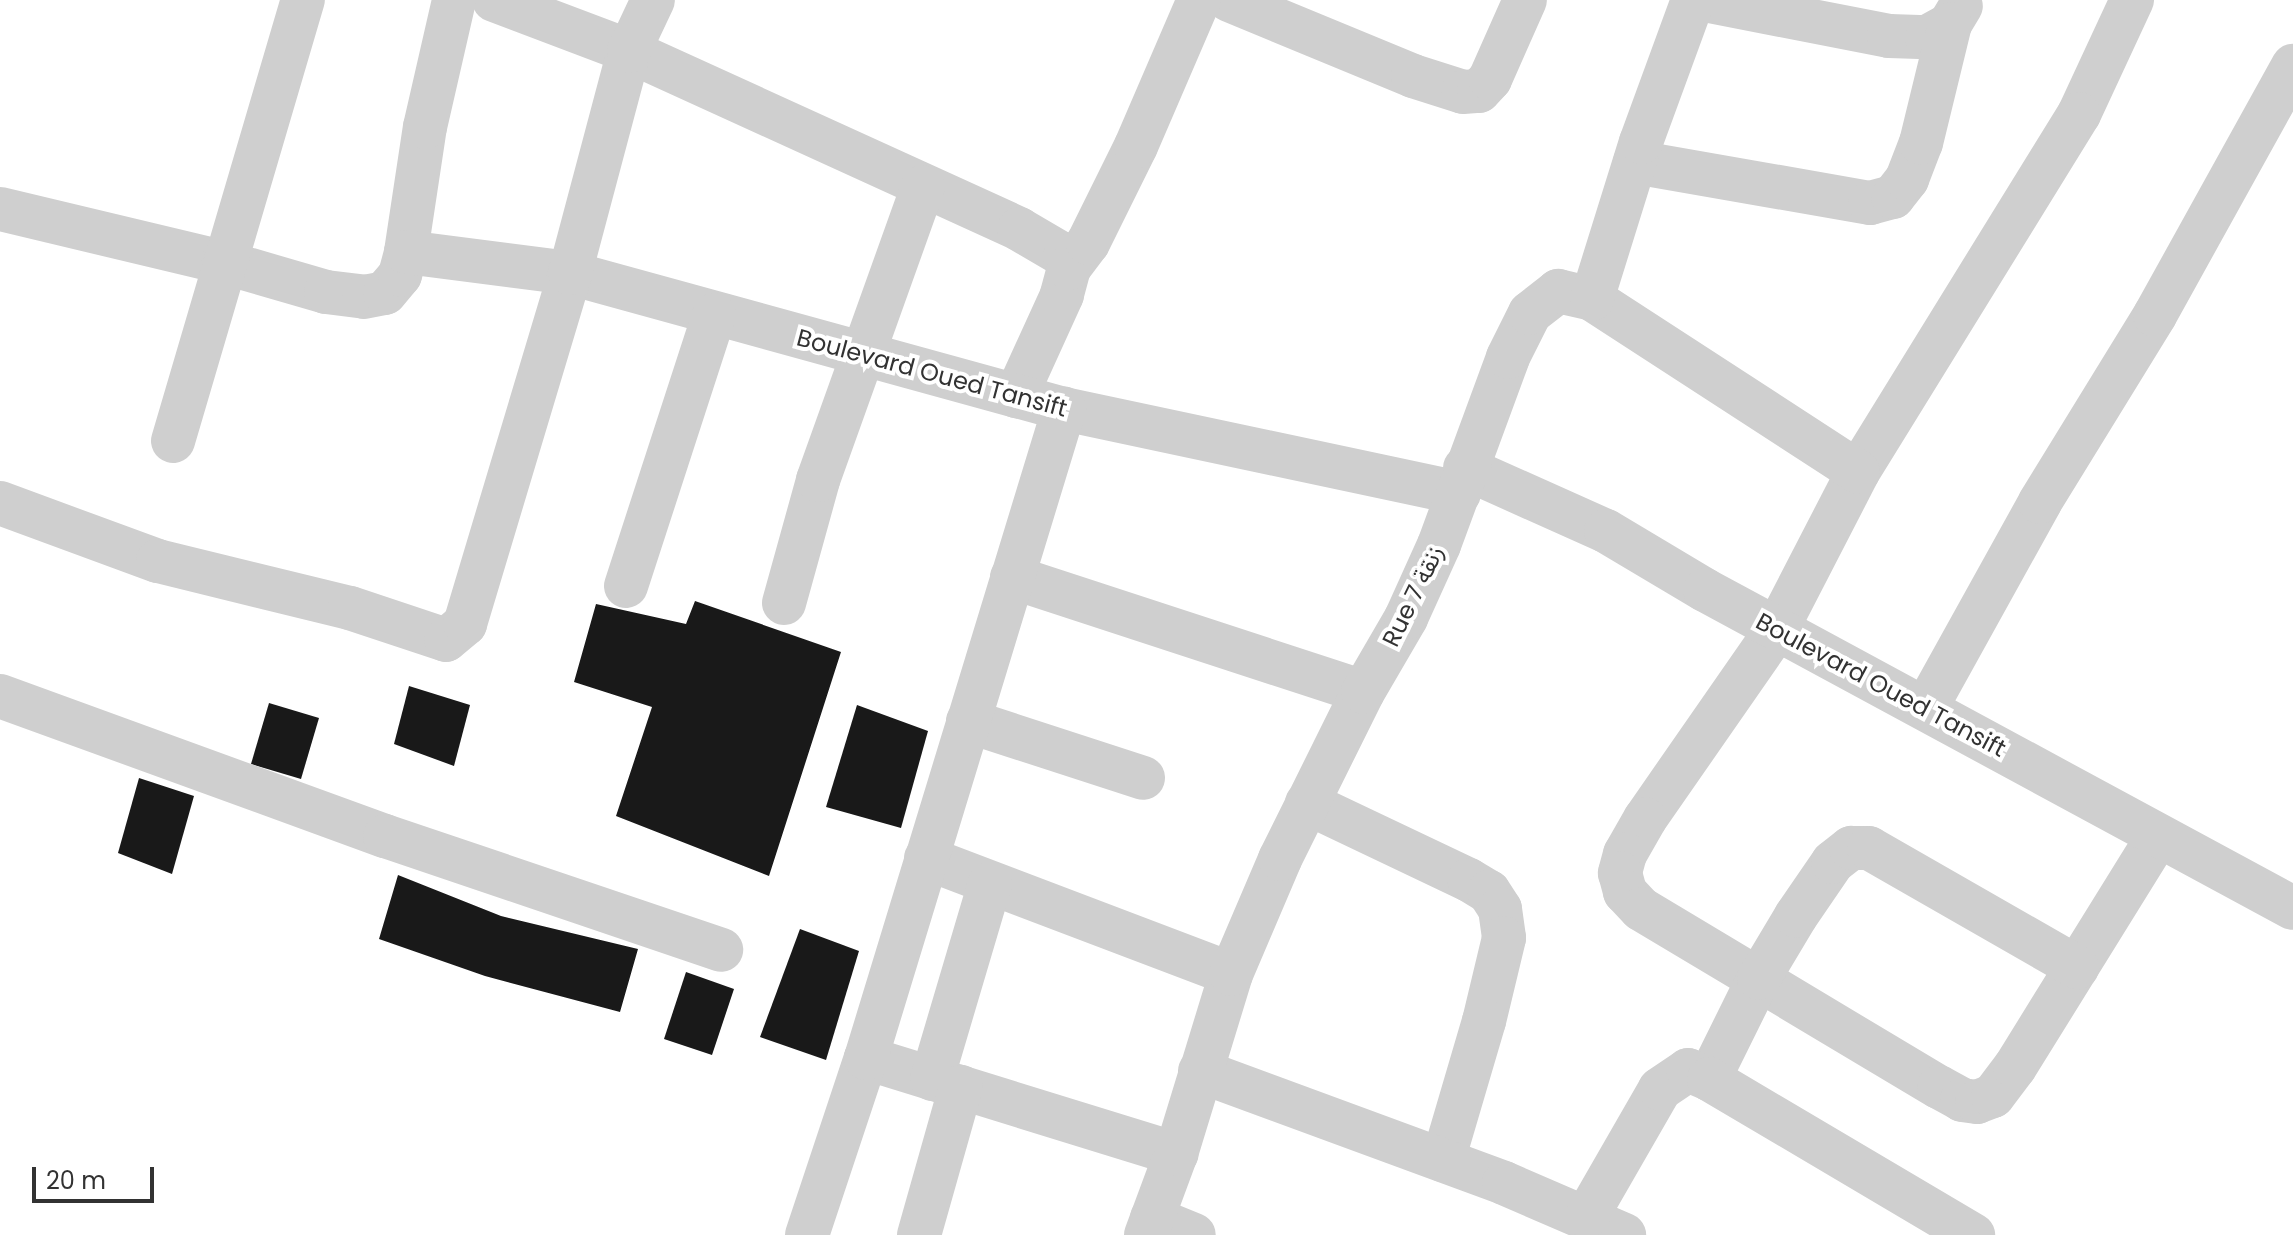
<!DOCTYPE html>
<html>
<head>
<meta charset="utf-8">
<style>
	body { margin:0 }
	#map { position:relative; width:2293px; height:1235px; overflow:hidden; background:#fff; font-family:Poppins,"Noto Sans Arabic",sans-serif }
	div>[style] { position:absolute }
	.building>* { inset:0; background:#191919 }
	.minor>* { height:44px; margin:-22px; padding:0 22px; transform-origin:22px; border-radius:22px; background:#cfcfcf }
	span { translate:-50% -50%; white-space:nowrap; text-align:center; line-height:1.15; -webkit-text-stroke:8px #fff; paint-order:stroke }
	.street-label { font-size:24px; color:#323232 }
	.scale { position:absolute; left:32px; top:1167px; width:122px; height:36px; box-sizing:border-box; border:4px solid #323232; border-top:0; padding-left:10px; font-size:24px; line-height:28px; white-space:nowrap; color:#323232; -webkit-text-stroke:6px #fff; paint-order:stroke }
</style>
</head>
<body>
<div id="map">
	<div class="building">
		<i style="clip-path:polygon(695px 601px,841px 652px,769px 876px,616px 816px,652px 707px,574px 682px,596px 604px,686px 624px)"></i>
		<i style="clip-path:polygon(409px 686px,470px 705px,454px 766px,394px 744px)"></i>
		<i style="clip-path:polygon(269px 703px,319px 718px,301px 779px,251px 764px)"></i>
		<i style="clip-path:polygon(857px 705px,928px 731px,901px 828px,826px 807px)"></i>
		<i style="clip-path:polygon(139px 778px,194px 796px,172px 874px,118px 853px)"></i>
		<i style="clip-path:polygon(398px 875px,501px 916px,638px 949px,620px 1012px,485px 976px,379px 939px)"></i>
		<i style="clip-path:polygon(800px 929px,859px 951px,826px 1060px,760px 1037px)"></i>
		<i style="clip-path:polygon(686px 972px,734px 989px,712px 1055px,664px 1039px)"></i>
	</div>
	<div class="minor">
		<i style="left:494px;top:0;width:144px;rotate:20.7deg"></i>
		<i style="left:629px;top:51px;width:429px;rotate:24.5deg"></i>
		<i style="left:1019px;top:229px;width:53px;rotate:30.4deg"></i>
		<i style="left:1065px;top:256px;width:13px;rotate:72deg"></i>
		<i style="left:1069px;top:268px;width:28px;rotate:105deg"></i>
		<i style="left:1062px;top:295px;width:111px;rotate:114.5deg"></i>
		<i style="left:1229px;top:0;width:199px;rotate:22.4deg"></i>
		<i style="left:1413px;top:76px;width:52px;rotate:17.7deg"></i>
		<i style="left:1463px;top:92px;width:16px;rotate:-4deg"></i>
		<i style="left:1479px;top:91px;width:16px;rotate:-47deg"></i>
		<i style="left:1490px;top:79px;width:86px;rotate:-66.1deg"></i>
		<i style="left:1704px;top:0;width:188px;rotate:11deg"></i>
		<i style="left:1889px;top:36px;width:38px;rotate:2deg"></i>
		<i style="left:1927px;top:37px;width:26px;rotate:-29deg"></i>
		<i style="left:1950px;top:24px;width:21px;rotate:-59deg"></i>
		<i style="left:2132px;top:0;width:126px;rotate:114.9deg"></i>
		<i style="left:2079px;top:114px;width:421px;rotate:121.7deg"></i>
		<i style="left:1858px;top:472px;width:177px;rotate:117.3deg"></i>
		<i style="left:1777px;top:629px;width:231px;rotate:124.8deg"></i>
		<i style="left:1645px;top:819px;width:40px;rotate:119.7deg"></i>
		<i style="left:1625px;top:854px;width:20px;rotate:105deg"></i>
		<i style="left:1620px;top:873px;width:20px;rotate:75deg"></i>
		<i style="left:1625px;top:892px;width:23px;rotate:47deg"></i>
		<i style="left:1641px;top:909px;width:347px;rotate:30.9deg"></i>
		<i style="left:1939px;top:1087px;width:26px;rotate:29deg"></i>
		<i style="left:1962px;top:1100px;width:15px;rotate:8deg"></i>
		<i style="left:1977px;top:1102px;width:17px;rotate:-21deg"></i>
		<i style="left:1993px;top:1096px;width:36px;rotate:-53deg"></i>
		<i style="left:2015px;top:1067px;width:272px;rotate:-58.2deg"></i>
		<i style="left:1635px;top:162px;width:239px;rotate:9.9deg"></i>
		<i style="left:1870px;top:203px;width:24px;rotate:-15deg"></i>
		<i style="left:1893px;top:197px;width:23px;rotate:-52deg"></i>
		<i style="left:1907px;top:179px;width:39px;rotate:-69deg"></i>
		<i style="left:1921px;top:143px;width:122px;rotate:-76.3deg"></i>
		<i style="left:0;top:209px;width:229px;rotate:13.4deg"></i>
		<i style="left:223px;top:262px;width:107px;rotate:16.2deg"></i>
		<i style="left:326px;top:292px;width:38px;rotate:7deg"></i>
		<i style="left:364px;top:297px;width:21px;rotate:-11deg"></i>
		<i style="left:385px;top:293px;width:23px;rotate:-50deg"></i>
		<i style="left:400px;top:275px;width:24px;rotate:-75deg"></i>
		<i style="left:406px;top:252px;width:126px;rotate:-81.4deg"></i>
		<i style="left:425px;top:127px;width:130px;rotate:-77.1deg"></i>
		<i style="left:406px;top:252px;width:165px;rotate:7.3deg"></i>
		<i style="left:570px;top:273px;width:512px;rotate:15.39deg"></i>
		<i style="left:1064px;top:409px;width:404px;rotate:12deg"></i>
		<i style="left:1069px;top:268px;width:31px;rotate:-53deg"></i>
		<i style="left:1088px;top:243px;width:108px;rotate:-63.7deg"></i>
		<i style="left:1136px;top:146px;width:159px;rotate:-66.7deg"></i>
		<i style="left:1592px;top:299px;width:317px;rotate:33deg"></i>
		<i style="left:173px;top:441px;width:460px;rotate:-73.6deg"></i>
		<i style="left:1465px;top:468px;width:154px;rotate:24.1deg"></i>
		<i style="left:1606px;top:531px;width:115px;rotate:30.8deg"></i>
		<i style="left:1705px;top:590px;width:668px;rotate:28.41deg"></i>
		<i style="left:0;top:503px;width:168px;rotate:20.2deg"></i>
		<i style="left:158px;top:561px;width:198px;rotate:13.8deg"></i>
		<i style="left:350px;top:608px;width:101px;rotate:18.4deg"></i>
		<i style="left:446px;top:640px;width:25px;rotate:-40deg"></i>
		<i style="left:465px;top:624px;width:366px;rotate:-73.3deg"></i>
		<i style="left:570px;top:273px;width:230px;rotate:-75.1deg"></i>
		<i style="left:629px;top:51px;width:56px;rotate:-64.8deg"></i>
		<i style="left:1012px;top:577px;width:369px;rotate:18.1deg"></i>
		<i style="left:626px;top:586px;width:285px;rotate:-72deg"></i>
		<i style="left:784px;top:603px;width:128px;rotate:-74.5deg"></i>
		<i style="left:818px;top:480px;width:311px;rotate:-70.3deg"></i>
		<i style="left:0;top:696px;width:410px;rotate:20deg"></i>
		<i style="left:385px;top:836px;width:355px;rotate:18.7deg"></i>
		<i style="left:1926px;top:708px;width:235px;rotate:-61deg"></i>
		<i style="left:2040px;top:502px;width:220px;rotate:-58.4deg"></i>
		<i style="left:2155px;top:315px;width:285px;rotate:-61deg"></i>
		<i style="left:968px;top:721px;width:184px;rotate:18deg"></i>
		<i style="left:1307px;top:803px;width:179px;rotate:25.4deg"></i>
		<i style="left:1469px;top:880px;width:23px;rotate:31deg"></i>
		<i style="left:1489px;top:892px;width:20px;rotate:57deg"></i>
		<i style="left:1500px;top:909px;width:29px;rotate:82deg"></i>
		<i style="left:1504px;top:938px;width:85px;rotate:103.5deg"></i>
		<i style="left:1484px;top:1021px;width:145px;rotate:106.4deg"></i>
		<i style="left:926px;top:858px;width:326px;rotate:20.8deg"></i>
		<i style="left:866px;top:1058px;width:325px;rotate:17.2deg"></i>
		<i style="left:1200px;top:1071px;width:324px;rotate:20.2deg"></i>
		<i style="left:1504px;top:1183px;width:131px;rotate:23.4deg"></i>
		<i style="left:932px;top:1079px;width:204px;rotate:-73.5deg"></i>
		<i style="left:1709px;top:1079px;width:113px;rotate:-63.7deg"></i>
		<i style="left:1759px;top:978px;width:72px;rotate:-59.2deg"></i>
		<i style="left:1796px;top:916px;width:65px;rotate:-55.6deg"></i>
		<i style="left:1833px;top:862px;width:23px;rotate:-38deg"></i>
		<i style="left:1851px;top:848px;width:18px"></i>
		<i style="left:1869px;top:848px;width:240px;rotate:29.8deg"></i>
		<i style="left:1587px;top:1216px;width:146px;rotate:-60.1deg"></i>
		<i style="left:1660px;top:1089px;width:34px;rotate:-34deg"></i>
		<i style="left:1688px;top:1070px;width:23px;rotate:23deg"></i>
		<i style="left:1709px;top:1079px;width:307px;rotate:30.6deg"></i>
		<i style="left:1152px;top:1218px;width:45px;rotate:22deg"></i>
		<i style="left:807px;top:1235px;width:187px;rotate:-71.6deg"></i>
		<i style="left:866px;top:1058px;width:679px;rotate:-73.03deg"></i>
		<i style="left:919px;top:1235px;width:154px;rotate:-74.2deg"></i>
		<i style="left:1146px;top:1235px;width:86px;rotate:-69.7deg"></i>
		<i style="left:1176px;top:1154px;width:188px;rotate:-73deg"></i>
		<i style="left:1231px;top:974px;width:125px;rotate:-66.9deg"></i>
		<i style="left:1280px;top:859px;width:186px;rotate:-63.6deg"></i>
		<i style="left:1363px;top:692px;width:86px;rotate:-59.8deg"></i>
		<i style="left:1406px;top:618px;width:80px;rotate:-65.7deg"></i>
		<i style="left:1439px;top:545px;width:200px;rotate:-69.8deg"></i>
		<i style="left:1508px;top:357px;width:49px;rotate:-63.4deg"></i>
		<i style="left:1530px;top:313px;width:36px;rotate:-38deg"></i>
		<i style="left:1558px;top:291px;width:35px;rotate:13deg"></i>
		<i style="left:1592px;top:299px;width:164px;rotate:-72.7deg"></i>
		<i style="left:1641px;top:142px;width:151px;rotate:-69.9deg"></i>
	</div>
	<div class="street-label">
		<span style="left:932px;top:373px;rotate:15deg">Boulevard Oued Tansift</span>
		<span style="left:1413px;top:596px;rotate:-64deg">Rue 7 زنقة</span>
		<span style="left:1881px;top:685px;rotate:28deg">Boulevard Oued Tansift</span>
	</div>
	<div class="scale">20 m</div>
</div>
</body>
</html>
